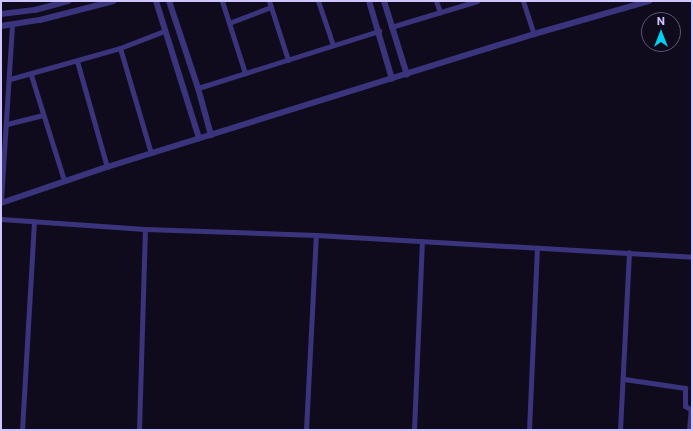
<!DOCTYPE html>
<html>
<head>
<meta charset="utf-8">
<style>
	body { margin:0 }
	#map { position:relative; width:693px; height:431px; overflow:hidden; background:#0f0b1d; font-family:Commissioner,sans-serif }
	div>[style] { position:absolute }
	.minor>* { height:5px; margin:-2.5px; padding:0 2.5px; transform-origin:2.5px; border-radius:2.5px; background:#3a347d }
	.tertiary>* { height:6px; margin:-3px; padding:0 3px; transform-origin:3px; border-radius:3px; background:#3a347d }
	span { translate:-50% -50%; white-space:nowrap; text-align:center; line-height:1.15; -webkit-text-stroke:3.5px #0f0b1d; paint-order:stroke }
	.frame { position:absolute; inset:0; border:2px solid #cfc6ff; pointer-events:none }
	.north { position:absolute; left:641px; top:12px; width:40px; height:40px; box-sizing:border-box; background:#0f0b1d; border:1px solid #5c5677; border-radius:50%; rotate:0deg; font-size:11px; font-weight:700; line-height:16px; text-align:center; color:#cfc6ff }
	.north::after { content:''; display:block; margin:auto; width:14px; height:18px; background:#00d0f1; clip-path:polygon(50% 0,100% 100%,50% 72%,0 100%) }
</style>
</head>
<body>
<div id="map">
	<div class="minor">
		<i style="left:222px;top:1px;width:76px;rotate:72.3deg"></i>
		<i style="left:269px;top:1px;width:62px;rotate:72.1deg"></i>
		<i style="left:318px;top:1px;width:46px;rotate:71.2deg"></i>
		<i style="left:436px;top:1px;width:12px;rotate:70deg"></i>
		<i style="left:523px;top:1px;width:35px;rotate:72deg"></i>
		<i style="left:229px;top:23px;width:45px;rotate:-20.9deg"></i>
		<i style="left:391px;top:27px;width:90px;rotate:-16.8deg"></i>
		<i style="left:120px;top:48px;width:109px;rotate:73.6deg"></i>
		<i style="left:77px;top:61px;width:110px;rotate:74.2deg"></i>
		<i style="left:31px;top:75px;width:110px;rotate:72.6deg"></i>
		<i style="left:10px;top:79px;width:114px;rotate:-15.7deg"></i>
		<i style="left:120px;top:48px;width:47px;rotate:-21.1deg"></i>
		<i style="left:198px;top:88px;width:190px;rotate:-17.5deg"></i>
		<i style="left:7px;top:124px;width:37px;rotate:-14deg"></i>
		<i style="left:1px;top:200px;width:174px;rotate:-86.4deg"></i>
		<i style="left:1px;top:219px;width:144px;rotate:4deg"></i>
		<i style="left:145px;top:229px;width:171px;rotate:2deg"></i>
		<i style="left:316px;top:235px;width:377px;rotate:3.3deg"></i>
		<i style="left:624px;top:379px;width:62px;rotate:8.4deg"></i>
		<i style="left:685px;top:388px;width:18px;rotate:90deg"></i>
		<i style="left:685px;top:406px;width:8px;rotate:30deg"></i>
		<i style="left:22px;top:430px;width:209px;rotate:-86.7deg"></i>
		<i style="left:139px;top:430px;width:201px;rotate:-88.3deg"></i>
		<i style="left:306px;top:430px;width:195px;rotate:-87.1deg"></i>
		<i style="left:414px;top:430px;width:189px;rotate:-87.6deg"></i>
		<i style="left:529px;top:430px;width:182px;rotate:-87.5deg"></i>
		<i style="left:620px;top:430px;width:178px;rotate:-87.1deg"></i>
		<i style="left:689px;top:430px;width:21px;rotate:-85deg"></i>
	</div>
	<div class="tertiary">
		<i style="left:156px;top:1px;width:144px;rotate:72.6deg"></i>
		<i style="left:169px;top:1px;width:92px;rotate:71.6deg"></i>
		<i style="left:198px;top:88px;width:49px;rotate:74.5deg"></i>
		<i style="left:369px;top:1px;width:81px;rotate:73.6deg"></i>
		<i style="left:384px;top:1px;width:77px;rotate:72.7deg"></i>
		<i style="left:1px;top:14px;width:34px;rotate:-7deg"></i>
		<i style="left:35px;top:10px;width:35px;rotate:-15deg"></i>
		<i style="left:1px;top:26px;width:39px;rotate:-9deg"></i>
		<i style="left:40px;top:20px;width:76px;rotate:-14.4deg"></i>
		<i style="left:1px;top:203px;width:112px;rotate:-18.8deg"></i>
		<i style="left:107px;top:167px;width:447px;rotate:-17.3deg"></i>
		<i style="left:534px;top:34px;width:120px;rotate:-16deg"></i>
	</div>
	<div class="frame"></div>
	<div class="north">N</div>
</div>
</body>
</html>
